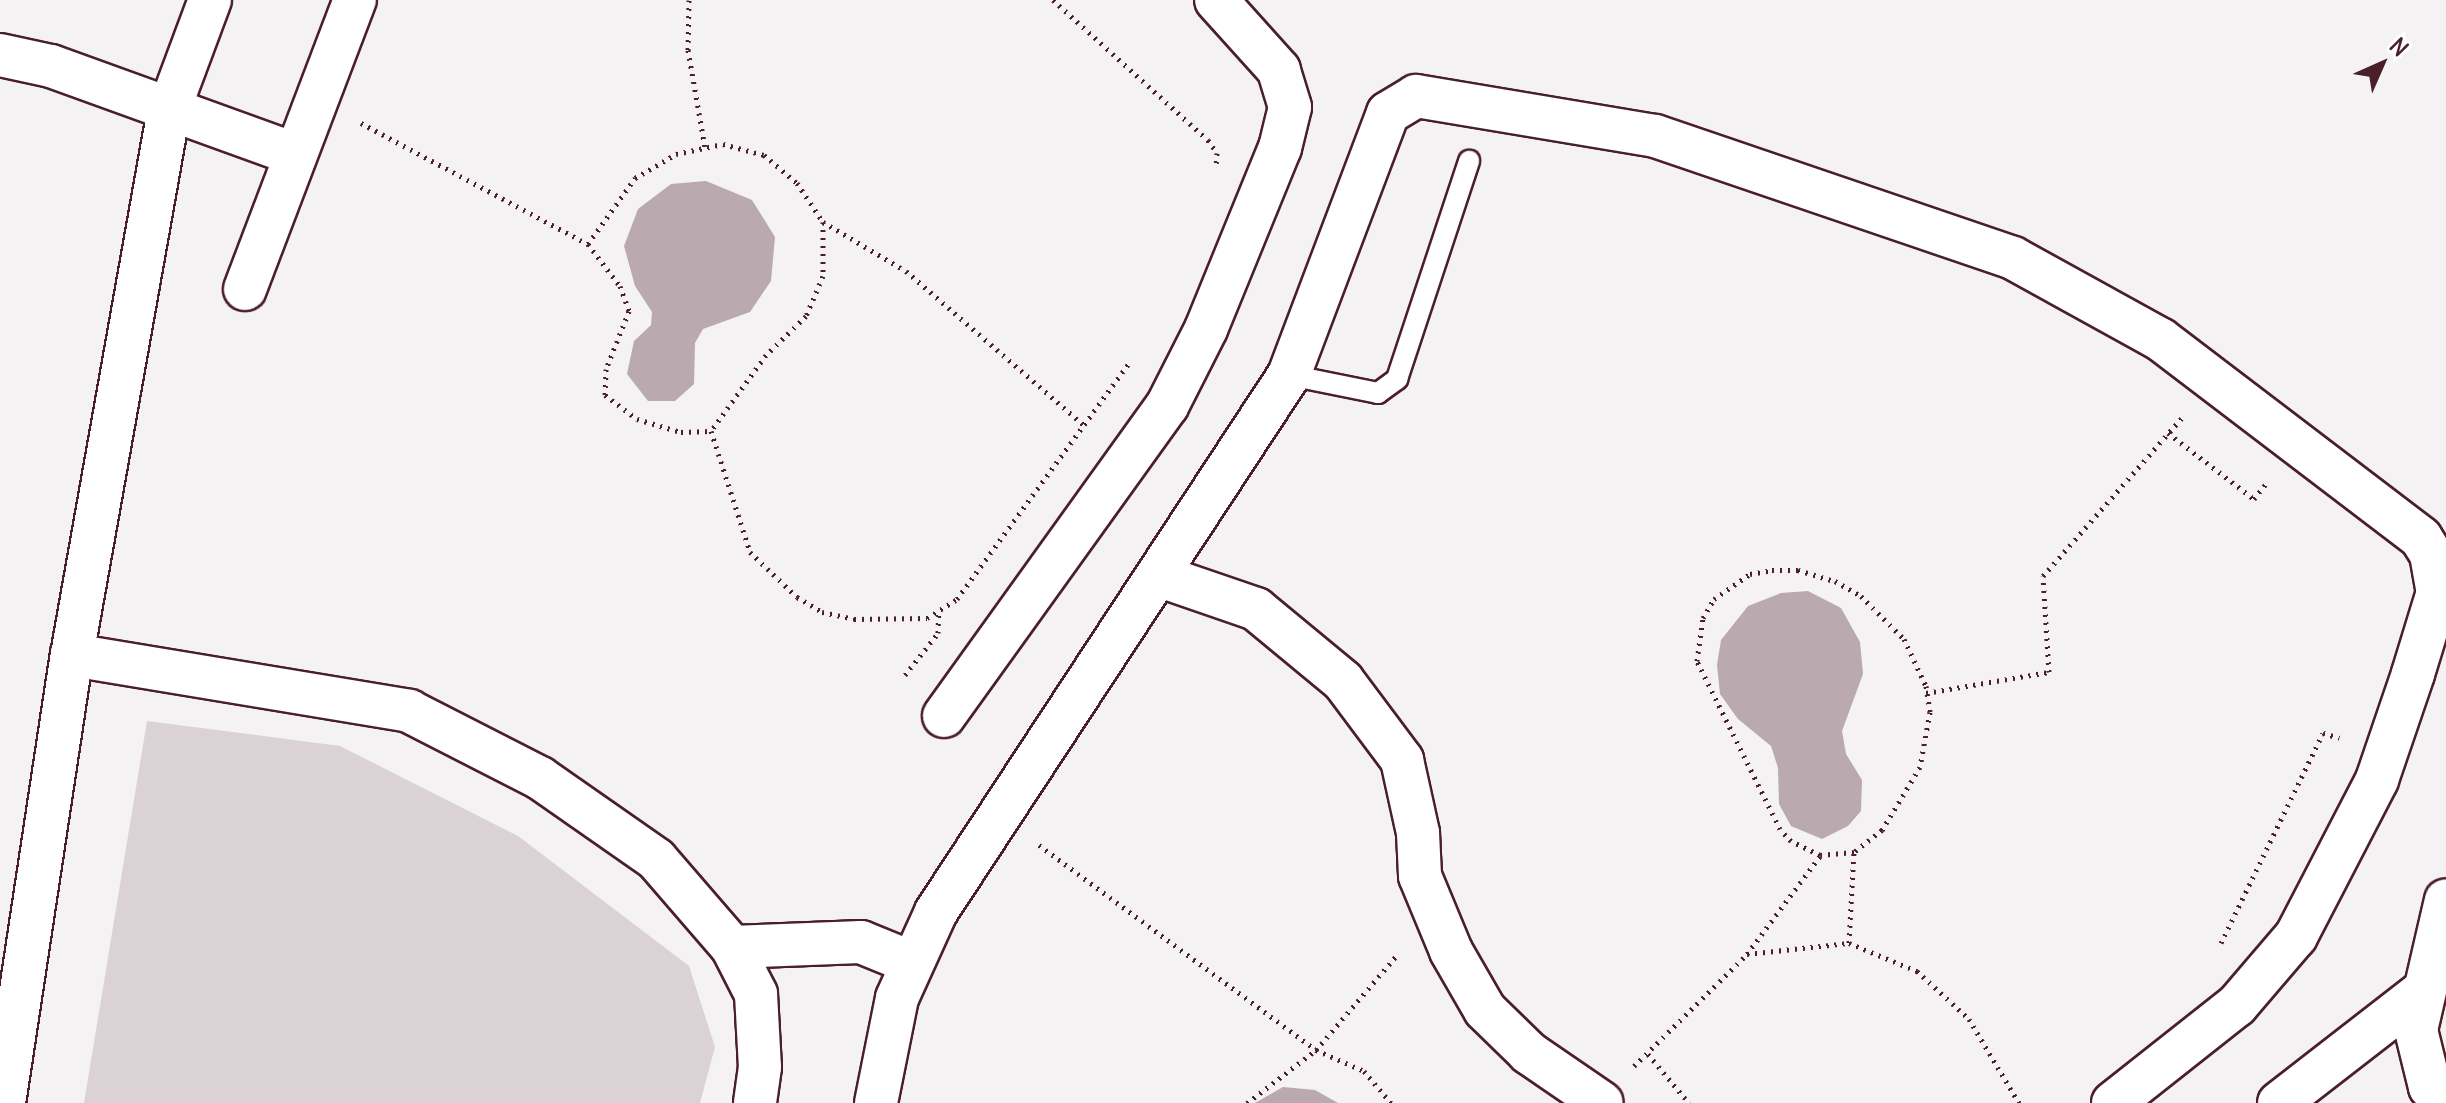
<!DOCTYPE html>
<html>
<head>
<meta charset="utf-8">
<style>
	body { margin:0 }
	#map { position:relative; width:2446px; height:1103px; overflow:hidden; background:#f4f2f2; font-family:Delius,sans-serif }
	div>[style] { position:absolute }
	.green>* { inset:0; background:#dbd2d5 }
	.water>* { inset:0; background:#baa9ae }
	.path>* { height:5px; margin-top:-2.5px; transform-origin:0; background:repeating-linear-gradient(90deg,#4a1f2b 0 2px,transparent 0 8px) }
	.roads { filter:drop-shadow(2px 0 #4a1f2b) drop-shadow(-2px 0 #4a1f2b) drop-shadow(0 2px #4a1f2b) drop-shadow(0 -2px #4a1f2b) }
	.service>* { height:20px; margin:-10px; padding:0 10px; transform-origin:10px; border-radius:10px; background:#fff }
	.minor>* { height:42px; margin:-21px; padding:0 21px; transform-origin:21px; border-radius:21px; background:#fff }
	span { translate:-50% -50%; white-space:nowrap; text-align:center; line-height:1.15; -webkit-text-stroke:6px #fff; paint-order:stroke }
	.north { position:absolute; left:2342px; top:24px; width:80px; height:80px; -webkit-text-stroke:6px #fff; paint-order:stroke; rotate:45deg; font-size:22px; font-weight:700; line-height:32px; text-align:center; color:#4a1f2b }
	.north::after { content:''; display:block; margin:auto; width:28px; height:36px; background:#4a1f2b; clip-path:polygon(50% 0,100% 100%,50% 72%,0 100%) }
</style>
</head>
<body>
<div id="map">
	<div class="green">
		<i style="clip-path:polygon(147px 721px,340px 746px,518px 836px,689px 966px,715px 1047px,700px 1103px,84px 1103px)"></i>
	</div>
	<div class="water">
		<i style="clip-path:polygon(706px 181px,752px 200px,775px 237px,771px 281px,750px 312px,703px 329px,695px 343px,694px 384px,675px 401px,648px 401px,627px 374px,634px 341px,651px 325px,652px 312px,635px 286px,624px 246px,638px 209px,671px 184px)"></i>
		<i style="clip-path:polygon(1808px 591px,1841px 608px,1860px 642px,1863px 674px,1842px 731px,1846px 754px,1862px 780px,1861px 811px,1848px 826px,1822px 839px,1791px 826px,1779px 804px,1778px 768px,1771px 746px,1738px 719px,1720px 694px,1717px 665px,1721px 640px,1748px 606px,1781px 593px)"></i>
		<i style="clip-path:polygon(1283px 1087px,1315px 1090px,1338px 1103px,1255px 1103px)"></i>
	</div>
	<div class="path">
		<i style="left:689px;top:0;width:50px;rotate:91.1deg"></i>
		<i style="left:688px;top:50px;width:98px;rotate:80.1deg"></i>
		<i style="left:1053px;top:0;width:209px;rotate:42.1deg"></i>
		<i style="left:1208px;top:140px;width:16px;rotate:55deg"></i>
		<i style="left:1217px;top:153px;width:14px;rotate:94deg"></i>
		<i style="left:361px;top:123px;width:257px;rotate:28.1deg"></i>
		<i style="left:588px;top:244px;width:81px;rotate:-54.5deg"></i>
		<i style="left:635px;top:178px;width:48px;rotate:-30.3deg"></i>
		<i style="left:676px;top:154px;width:48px;rotate:-12deg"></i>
		<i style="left:723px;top:144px;width:42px;rotate:15deg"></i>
		<i style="left:764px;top:155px;width:43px;rotate:40.3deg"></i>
		<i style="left:797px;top:183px;width:47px;rotate:56.3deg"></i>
		<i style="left:823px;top:222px;width:54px;rotate:90deg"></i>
		<i style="left:823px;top:276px;width:43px;rotate:113deg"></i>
		<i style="left:806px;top:316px;width:56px;rotate:135.7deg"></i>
		<i style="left:766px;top:355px;width:94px;rotate:125.9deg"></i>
		<i style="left:711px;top:431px;width:127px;rotate:72.1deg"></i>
		<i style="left:750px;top:552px;width:65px;rotate:43.8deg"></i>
		<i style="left:797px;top:597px;width:29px;rotate:31deg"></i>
		<i style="left:822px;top:612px;width:33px;rotate:12deg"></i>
		<i style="left:854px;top:619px;width:73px;rotate:-0.8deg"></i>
		<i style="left:927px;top:618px;width:36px;rotate:-32deg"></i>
		<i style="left:957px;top:599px;width:293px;rotate:-53.9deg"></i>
		<i style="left:823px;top:222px;width:96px;rotate:30.6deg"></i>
		<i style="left:906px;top:271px;width:238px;rotate:40.9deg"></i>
		<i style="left:588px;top:244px;width:53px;rotate:52.7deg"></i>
		<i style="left:620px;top:286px;width:27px;rotate:70deg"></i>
		<i style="left:629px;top:311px;width:62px;rotate:111.6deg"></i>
		<i style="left:606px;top:369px;width:26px;rotate:92deg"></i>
		<i style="left:605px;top:395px;width:40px;rotate:37deg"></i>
		<i style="left:637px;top:419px;width:46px;rotate:16.5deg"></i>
		<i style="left:681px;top:432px;width:30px;rotate:-2deg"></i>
		<i style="left:2168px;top:433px;width:108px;rotate:37.5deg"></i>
		<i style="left:2254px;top:499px;width:23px;rotate:-52deg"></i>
		<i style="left:1772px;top:570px;width:26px"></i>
		<i style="left:1798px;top:570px;width:39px;rotate:17deg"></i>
		<i style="left:1835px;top:581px;width:30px;rotate:30deg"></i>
		<i style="left:1861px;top:596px;width:61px;rotate:45deg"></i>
		<i style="left:1904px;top:639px;width:52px;rotate:64.9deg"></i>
		<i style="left:1926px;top:686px;width:26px;rotate:81deg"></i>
		<i style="left:1930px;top:712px;width:56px;rotate:100.3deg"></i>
		<i style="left:1920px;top:767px;width:74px;rotate:121.1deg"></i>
		<i style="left:1882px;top:830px;width:36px;rotate:142deg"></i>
		<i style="left:1854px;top:852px;width:34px;rotate:175deg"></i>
		<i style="left:1820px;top:855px;width:32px;rotate:-154deg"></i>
		<i style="left:1791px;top:841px;width:16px;rotate:-133deg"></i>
		<i style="left:1780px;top:829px;width:187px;rotate:-116.3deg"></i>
		<i style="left:1697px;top:661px;width:43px;rotate:-82.1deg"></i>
		<i style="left:1703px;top:618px;width:22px;rotate:-60deg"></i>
		<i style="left:1714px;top:599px;width:44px;rotate:-34.8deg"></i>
		<i style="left:1750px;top:574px;width:22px;rotate:-10deg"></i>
		<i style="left:905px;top:675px;width:53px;rotate:-51.8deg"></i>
		<i style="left:938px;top:633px;width:23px;rotate:-88deg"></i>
		<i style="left:1926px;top:693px;width:125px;rotate:-9.7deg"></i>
		<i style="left:2049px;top:672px;width:96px;rotate:-93.6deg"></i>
		<i style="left:2043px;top:576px;width:210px;rotate:-48.7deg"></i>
		<i style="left:1039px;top:845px;width:345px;rotate:36.5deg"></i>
		<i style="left:1316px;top:1050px;width:126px;rotate:-49.5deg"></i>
		<i style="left:1849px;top:943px;width:91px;rotate:-86.9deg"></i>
		<i style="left:2221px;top:943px;width:233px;rotate:-64.1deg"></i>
		<i style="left:2323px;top:733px;width:17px;rotate:17deg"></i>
		<i style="left:1747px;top:954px;width:103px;rotate:-6.2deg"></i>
		<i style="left:1849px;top:943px;width:74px;rotate:22.4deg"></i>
		<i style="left:1917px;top:971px;width:71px;rotate:42.7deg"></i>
		<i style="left:1969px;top:1019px;width:98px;rotate:59.2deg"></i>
		<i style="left:1648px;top:1054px;width:64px;rotate:50.1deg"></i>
		<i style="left:1634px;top:1066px;width:159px;rotate:-44.7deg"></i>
		<i style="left:1747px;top:954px;width:122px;rotate:-53.3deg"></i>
		<i style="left:1247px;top:1103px;width:87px;rotate:-37.5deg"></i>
		<i style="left:1316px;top:1050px;width:52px;rotate:23.6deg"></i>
		<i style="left:1364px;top:1071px;width:42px;rotate:49.8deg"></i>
	</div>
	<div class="roads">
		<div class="service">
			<i style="left:1289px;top:375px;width:91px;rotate:11.4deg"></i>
			<i style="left:1378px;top:393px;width:24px;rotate:-36deg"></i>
			<i style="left:1397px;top:379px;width:230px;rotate:-71.7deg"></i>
		</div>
		<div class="minor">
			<i style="left:0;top:55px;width:52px;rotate:12.2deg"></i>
			<i style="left:51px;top:66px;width:258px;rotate:19.9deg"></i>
			<i style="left:245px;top:289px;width:309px;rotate:-69.2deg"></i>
			<i style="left:1160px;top:576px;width:102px;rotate:19deg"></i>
			<i style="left:1256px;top:609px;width:113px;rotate:39.6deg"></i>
			<i style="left:1343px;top:681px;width:99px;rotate:53.2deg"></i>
			<i style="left:1402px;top:760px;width:75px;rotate:77.6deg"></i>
			<i style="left:1418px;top:833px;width:43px;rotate:87.3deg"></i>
			<i style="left:1420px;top:876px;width:81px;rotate:67.5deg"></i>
			<i style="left:1451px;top:951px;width:68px;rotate:60deg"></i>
			<i style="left:1485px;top:1010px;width:62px;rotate:44.3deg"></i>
			<i style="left:1529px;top:1053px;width:88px;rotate:34.4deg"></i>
			<i style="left:72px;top:655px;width:342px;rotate:9.4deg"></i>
			<i style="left:409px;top:711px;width:147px;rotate:27.1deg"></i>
			<i style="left:540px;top:778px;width:141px;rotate:34.9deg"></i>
			<i style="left:656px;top:859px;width:116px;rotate:49.2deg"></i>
			<i style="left:732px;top:947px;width:53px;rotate:62.9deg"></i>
			<i style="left:756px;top:994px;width:73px;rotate:86.9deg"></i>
			<i style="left:760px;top:1067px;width:36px;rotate:98deg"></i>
			<i style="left:944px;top:716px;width:382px;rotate:-54.3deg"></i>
			<i style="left:1167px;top:406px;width:86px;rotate:-63.1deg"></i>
			<i style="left:1206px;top:329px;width:196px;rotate:-67.8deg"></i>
			<i style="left:1280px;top:148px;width:42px;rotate:-76.3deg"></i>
			<i style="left:1290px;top:107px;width:39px;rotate:-107deg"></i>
			<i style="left:1279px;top:70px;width:94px;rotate:-132deg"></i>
			<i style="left:732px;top:947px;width:129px;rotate:-2.2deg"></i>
			<i style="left:861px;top:942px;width:53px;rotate:22.2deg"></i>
			<i style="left:4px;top:1103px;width:453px;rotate:-81.4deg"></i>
			<i style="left:72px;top:655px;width:554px;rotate:-79.91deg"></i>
			<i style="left:169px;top:110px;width:117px;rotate:-69.6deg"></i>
			<i style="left:876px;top:1103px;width:107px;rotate:-78.7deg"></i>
			<i style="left:897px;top:998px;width:94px;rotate:-65.6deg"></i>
			<i style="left:936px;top:912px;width:643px;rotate:-56.68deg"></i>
			<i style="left:1289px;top:375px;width:280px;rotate:-69.3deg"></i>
			<i style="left:1388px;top:113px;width:33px;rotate:-31deg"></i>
			<i style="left:1416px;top:96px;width:242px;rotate:9.5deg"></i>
			<i style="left:1655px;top:136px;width:378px;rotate:18.8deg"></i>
			<i style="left:2013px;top:258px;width:168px;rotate:28.9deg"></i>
			<i style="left:2160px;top:339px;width:328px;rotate:37.3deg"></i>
			<i style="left:2421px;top:538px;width:19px;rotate:58deg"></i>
			<i style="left:2431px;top:554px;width:39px;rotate:80deg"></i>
			<i style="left:2438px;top:592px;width:86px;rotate:107deg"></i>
			<i style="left:2413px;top:674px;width:112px;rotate:108.8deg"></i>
			<i style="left:2377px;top:780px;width:176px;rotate:117.4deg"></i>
			<i style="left:2296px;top:936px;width:91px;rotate:130.5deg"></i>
			<i style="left:2237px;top:1005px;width:158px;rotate:141.7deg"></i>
			<i style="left:2279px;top:1103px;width:180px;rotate:-37.8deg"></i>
			<i style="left:2445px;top:1103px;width:22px;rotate:-133deg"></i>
			<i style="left:2430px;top:1087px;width:59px;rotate:-103.8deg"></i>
			<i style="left:2416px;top:1030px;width:133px;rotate:-77deg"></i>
		</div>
	</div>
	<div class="north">N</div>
</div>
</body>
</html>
